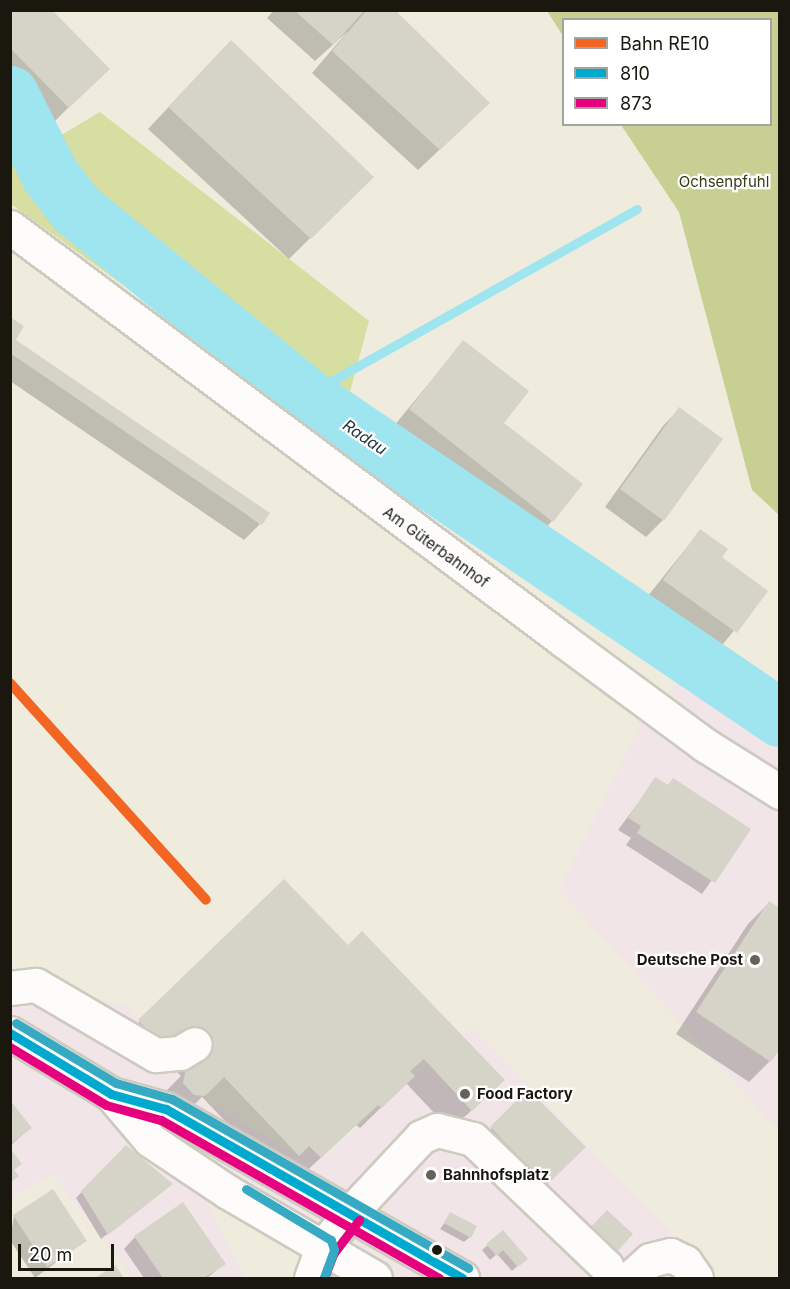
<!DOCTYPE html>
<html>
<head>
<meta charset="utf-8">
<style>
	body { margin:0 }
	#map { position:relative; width:790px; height:1289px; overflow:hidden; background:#efecde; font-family:Inter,sans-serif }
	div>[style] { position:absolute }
	.commercial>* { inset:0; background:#f2e5e7 }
	.green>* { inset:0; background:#d6dea2 }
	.forest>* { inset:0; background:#c7cf93 }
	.shadow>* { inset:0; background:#0003 }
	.stream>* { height:9px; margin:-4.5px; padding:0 4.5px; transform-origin:4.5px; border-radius:4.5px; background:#9ee5f0 }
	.river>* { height:58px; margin:-29px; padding:0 29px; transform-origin:29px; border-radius:29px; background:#9ee5f0 }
	.building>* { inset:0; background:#d6d4c9 }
	.roads { filter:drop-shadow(2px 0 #cdcabf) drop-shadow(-2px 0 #cdcabf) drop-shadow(0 2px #cdcabf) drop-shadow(0 -2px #cdcabf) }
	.minor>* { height:33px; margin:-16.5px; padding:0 16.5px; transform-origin:16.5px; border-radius:16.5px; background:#fdfcfa }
	.major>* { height:33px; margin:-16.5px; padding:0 16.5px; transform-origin:16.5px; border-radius:16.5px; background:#fdfcfa }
	.bus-1>* { height:9px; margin:-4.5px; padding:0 4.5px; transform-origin:4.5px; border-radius:4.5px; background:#00a9ce }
	.bus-2>* { height:9px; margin:-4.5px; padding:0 4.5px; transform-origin:4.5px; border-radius:4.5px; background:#e5007d }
	.bus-3>* { height:9px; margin:-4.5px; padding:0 4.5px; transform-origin:4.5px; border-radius:4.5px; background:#36a9c3 }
	.rail-1>* { height:10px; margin:-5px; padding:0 5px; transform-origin:5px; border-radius:5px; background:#f26522 }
	.dots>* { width:16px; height:16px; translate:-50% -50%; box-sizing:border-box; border:3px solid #fff; border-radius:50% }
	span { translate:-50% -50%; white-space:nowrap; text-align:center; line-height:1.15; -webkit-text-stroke:4.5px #fff; paint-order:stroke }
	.park-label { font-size:15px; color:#363c13 }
	.street-label { font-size:15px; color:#1a180e }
	.poi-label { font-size:15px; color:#1a180e; font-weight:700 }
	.right { translate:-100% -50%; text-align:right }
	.left { translate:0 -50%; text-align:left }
	.water-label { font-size:16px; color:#1d343a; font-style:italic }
	.frame { position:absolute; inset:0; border:12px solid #1a180e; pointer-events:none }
	.legend { position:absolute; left:562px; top:18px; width:210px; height:108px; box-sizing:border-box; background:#fff; border:2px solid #a3a39f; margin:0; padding:8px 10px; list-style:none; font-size:18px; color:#1a180e }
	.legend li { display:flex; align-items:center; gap:12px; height:30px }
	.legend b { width:30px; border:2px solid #a3a39f }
	.scale { position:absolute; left:18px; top:1244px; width:96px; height:27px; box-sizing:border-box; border:3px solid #1a180e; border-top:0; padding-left:8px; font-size:18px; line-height:21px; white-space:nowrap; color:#1a180e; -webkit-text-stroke:4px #fff; paint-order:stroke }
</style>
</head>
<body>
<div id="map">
	<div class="commercial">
		<i style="clip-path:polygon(681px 678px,779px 747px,779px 1131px,559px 890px,642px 722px)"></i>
		<i style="clip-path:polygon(11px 968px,119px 1006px,125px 1002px,186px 1069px,183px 1083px,194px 1095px,299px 1155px,309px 1146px,321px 1158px,472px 1027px,716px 1278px,344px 1278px,205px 1199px,246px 1278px,132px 1278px,52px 1174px,11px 1197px)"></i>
	</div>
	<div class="green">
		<i style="clip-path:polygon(100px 112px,369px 321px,337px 440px,11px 204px,11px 165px)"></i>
	</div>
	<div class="forest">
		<i style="clip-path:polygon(547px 11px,779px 11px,779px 515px,752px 490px,679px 212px,621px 125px,770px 124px,770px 20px,564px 20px,563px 36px)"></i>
	</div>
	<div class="shadow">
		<i style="clip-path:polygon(10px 10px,107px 69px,52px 124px,10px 81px)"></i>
		<i style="clip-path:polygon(274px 10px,395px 10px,467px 124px,418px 170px,312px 73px,348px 31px,315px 61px,267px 18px)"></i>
		<i style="clip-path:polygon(210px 63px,372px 177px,289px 259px,148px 129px)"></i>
		<i style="clip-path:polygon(10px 319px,14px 340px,260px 524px,244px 540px,10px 381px)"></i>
		<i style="clip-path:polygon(463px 342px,552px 521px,536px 538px,393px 427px)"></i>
		<i style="clip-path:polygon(679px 409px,663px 520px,646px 537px,605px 507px,663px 426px)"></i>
		<i style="clip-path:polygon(700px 531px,720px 558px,766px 591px,719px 649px,647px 597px)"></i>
		<i style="clip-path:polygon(780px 685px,780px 694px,775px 691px)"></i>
		<i style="clip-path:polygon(656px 779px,667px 786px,673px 780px,748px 829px,702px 894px,626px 845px,631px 838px,618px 830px)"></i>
		<i style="clip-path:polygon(284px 882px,482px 1101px,450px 1130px,406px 1083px,360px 1128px,356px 1125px,299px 1178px,277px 1175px,202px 1097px,183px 1116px,165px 1092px,181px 1076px,134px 1027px)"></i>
		<i style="clip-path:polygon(769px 903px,770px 1061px,749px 1082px,676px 1034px,748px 924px)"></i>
		<i style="clip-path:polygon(528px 1091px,584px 1147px,541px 1189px,486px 1134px)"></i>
		<i style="clip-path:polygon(10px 1102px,30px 1128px,10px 1146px)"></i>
		<i style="clip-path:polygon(126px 1147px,166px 1189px,101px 1239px,76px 1198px)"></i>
		<i style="clip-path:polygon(451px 1214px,470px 1237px,464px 1242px,440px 1229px)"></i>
		<i style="clip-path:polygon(14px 1216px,85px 1241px,35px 1278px,10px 1240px)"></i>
		<i style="clip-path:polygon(503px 1232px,526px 1258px,512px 1271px,497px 1254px,490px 1260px,482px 1250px)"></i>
		<i style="clip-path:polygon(135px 1237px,224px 1264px,207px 1278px,144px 1278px,124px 1249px)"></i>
	</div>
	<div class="stream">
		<i style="left:305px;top:396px;width:381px;rotate:-29.4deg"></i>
	</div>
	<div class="river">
		<i style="left:10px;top:95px;width:89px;rotate:63.4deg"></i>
		<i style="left:50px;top:175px;width:43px;rotate:52.6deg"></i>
		<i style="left:76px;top:209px;width:296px;rotate:39.2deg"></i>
		<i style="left:305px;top:396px;width:574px;rotate:34.13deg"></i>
	</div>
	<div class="building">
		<i style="clip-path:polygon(10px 10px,52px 10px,110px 69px,69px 108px,10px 48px)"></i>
		<i style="clip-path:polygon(294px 10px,365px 10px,333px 45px)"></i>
		<i style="clip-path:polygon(367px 10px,395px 10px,490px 103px,440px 150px,332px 51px)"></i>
		<i style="clip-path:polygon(231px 40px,374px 177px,311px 239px,168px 107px)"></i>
		<i style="clip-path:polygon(10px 317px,24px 326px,16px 340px,270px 513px,262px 525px,10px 353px)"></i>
		<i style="clip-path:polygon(463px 340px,529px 391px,504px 423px,583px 484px,553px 522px,409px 409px)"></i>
		<i style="clip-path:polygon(679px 407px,723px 439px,664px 521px,620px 489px)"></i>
		<i style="clip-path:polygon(700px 529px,728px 549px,722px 557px,768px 591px,737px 633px,663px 580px)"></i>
		<i style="clip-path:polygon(655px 777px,668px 785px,673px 778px,751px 829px,715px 883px,637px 833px,641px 826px,628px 818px)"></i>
		<i style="clip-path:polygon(284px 879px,348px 945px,362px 931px,505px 1080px,472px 1111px,424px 1059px,410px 1071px,415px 1076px,382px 1108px,378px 1105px,321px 1158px,309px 1146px,299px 1156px,224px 1077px,205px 1096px,194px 1095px,183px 1083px,186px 1069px,138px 1020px)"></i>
		<i style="clip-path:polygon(769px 901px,780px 908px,780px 1049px,771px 1062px,696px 1012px)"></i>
		<i style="clip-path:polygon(528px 1089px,586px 1147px,547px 1185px,490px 1127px)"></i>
		<i style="clip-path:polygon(10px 1100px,32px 1128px,10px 1144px)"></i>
		<i style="clip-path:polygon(126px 1145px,173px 1184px,108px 1235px,81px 1191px)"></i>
		<i style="clip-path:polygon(10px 1148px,22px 1164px,14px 1170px,19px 1176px,10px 1183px)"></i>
		<i style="clip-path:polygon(53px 1189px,87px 1241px,47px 1267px,13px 1215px)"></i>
		<i style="clip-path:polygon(183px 1202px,226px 1264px,204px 1278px,163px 1278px,134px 1236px)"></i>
		<i style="clip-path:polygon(607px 1210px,633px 1234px,615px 1254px,589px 1229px)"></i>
		<i style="clip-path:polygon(450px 1212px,477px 1226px,471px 1238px,444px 1223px)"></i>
		<i style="clip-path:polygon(503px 1230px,528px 1259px,518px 1267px,503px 1250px,497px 1256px,486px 1244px)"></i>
		<i style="clip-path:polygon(115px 1265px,124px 1278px,95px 1278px)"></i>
	</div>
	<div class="roads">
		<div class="minor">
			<i style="left:10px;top:227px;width:690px;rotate:36.75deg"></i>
			<i style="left:563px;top:640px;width:177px;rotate:36.5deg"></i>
			<i style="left:705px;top:745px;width:89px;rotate:32.1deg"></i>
			<i style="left:10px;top:988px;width:26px;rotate:-7deg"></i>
			<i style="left:36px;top:985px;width:139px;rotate:30.3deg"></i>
			<i style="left:156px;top:1055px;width:24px;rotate:-5deg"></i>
			<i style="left:180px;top:1053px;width:17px;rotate:-31deg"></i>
			<i style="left:311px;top:1278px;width:32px;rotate:-70deg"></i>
			<i style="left:322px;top:1248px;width:45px;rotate:-51.3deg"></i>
			<i style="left:350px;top:1213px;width:104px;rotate:-46.9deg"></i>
			<i style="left:421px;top:1137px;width:17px;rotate:-24deg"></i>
			<i style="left:437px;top:1130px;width:37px;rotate:14deg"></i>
			<i style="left:473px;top:1139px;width:184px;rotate:43.7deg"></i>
			<i style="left:606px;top:1266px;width:13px;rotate:67deg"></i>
			<i style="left:630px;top:1278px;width:27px;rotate:-42deg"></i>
			<i style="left:650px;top:1260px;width:21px;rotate:-14deg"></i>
			<i style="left:670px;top:1255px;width:17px;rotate:25deg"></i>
			<i style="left:685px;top:1262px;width:19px;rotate:55deg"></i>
		</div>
		<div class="major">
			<i style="left:10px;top:1033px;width:118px;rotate:31.1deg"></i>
			<i style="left:111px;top:1094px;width:57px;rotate:15.3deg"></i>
			<i style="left:166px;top:1109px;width:341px;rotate:29.7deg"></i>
			<i style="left:111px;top:1094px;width:60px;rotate:49.7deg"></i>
			<i style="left:150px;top:1140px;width:94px;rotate:33.7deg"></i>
			<i style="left:228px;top:1192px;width:170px;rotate:30.3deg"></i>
		</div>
	</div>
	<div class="bus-1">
		<i style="left:10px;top:1033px;width:118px;rotate:31.1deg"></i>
		<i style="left:111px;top:1094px;width:57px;rotate:15.3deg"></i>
		<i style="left:166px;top:1109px;width:341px;rotate:29.7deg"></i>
	</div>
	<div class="bus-2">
		<i style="left:10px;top:1047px;width:112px;rotate:31.1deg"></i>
		<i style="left:106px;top:1105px;width:57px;rotate:15.3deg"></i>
		<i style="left:161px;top:1120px;width:320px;rotate:29.6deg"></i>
		<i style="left:324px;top:1278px;width:26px;rotate:-69deg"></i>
		<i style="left:333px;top:1254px;width:43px;rotate:-52.6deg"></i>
	</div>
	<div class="bus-3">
		<i style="left:16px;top:1023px;width:117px;rotate:31deg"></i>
		<i style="left:116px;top:1083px;width:58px;rotate:15.9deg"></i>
		<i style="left:172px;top:1099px;width:341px;rotate:29.7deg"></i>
		<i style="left:246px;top:1189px;width:99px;rotate:31deg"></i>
		<i style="left:331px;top:1240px;width:10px;rotate:73deg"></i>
		<i style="left:334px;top:1250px;width:30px;rotate:110deg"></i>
	</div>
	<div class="rail-1">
		<i style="left:10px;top:683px;width:292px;rotate:47.9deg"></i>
	</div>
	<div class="dots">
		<i style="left:755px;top:960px;background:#656257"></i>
		<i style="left:465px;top:1094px;background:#656257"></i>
		<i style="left:431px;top:1175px;background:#656257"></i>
		<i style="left:437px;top:1250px;background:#1a180e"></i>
	</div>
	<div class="park-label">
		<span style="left:724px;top:182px">Ochsenpfuhl</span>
	</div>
	<div class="street-label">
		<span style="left:436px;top:547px;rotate:36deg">Am Güterbahnhof</span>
	</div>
	<div class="poi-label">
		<span class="right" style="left:743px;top:960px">Deutsche Post</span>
		<span class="left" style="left:477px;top:1094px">Food Factory</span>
		<span class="left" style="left:443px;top:1175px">Bahnhofsplatz</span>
	</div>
	<div class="water-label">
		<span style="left:365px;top:437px;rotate:34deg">Radau</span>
	</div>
	<div class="frame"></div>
	<ul class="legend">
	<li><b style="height:8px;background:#f26522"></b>Bahn RE10</li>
	<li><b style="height:8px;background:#00a9ce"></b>810</li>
	<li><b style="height:8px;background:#e5007d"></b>873</li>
	</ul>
	<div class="scale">20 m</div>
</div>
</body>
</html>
